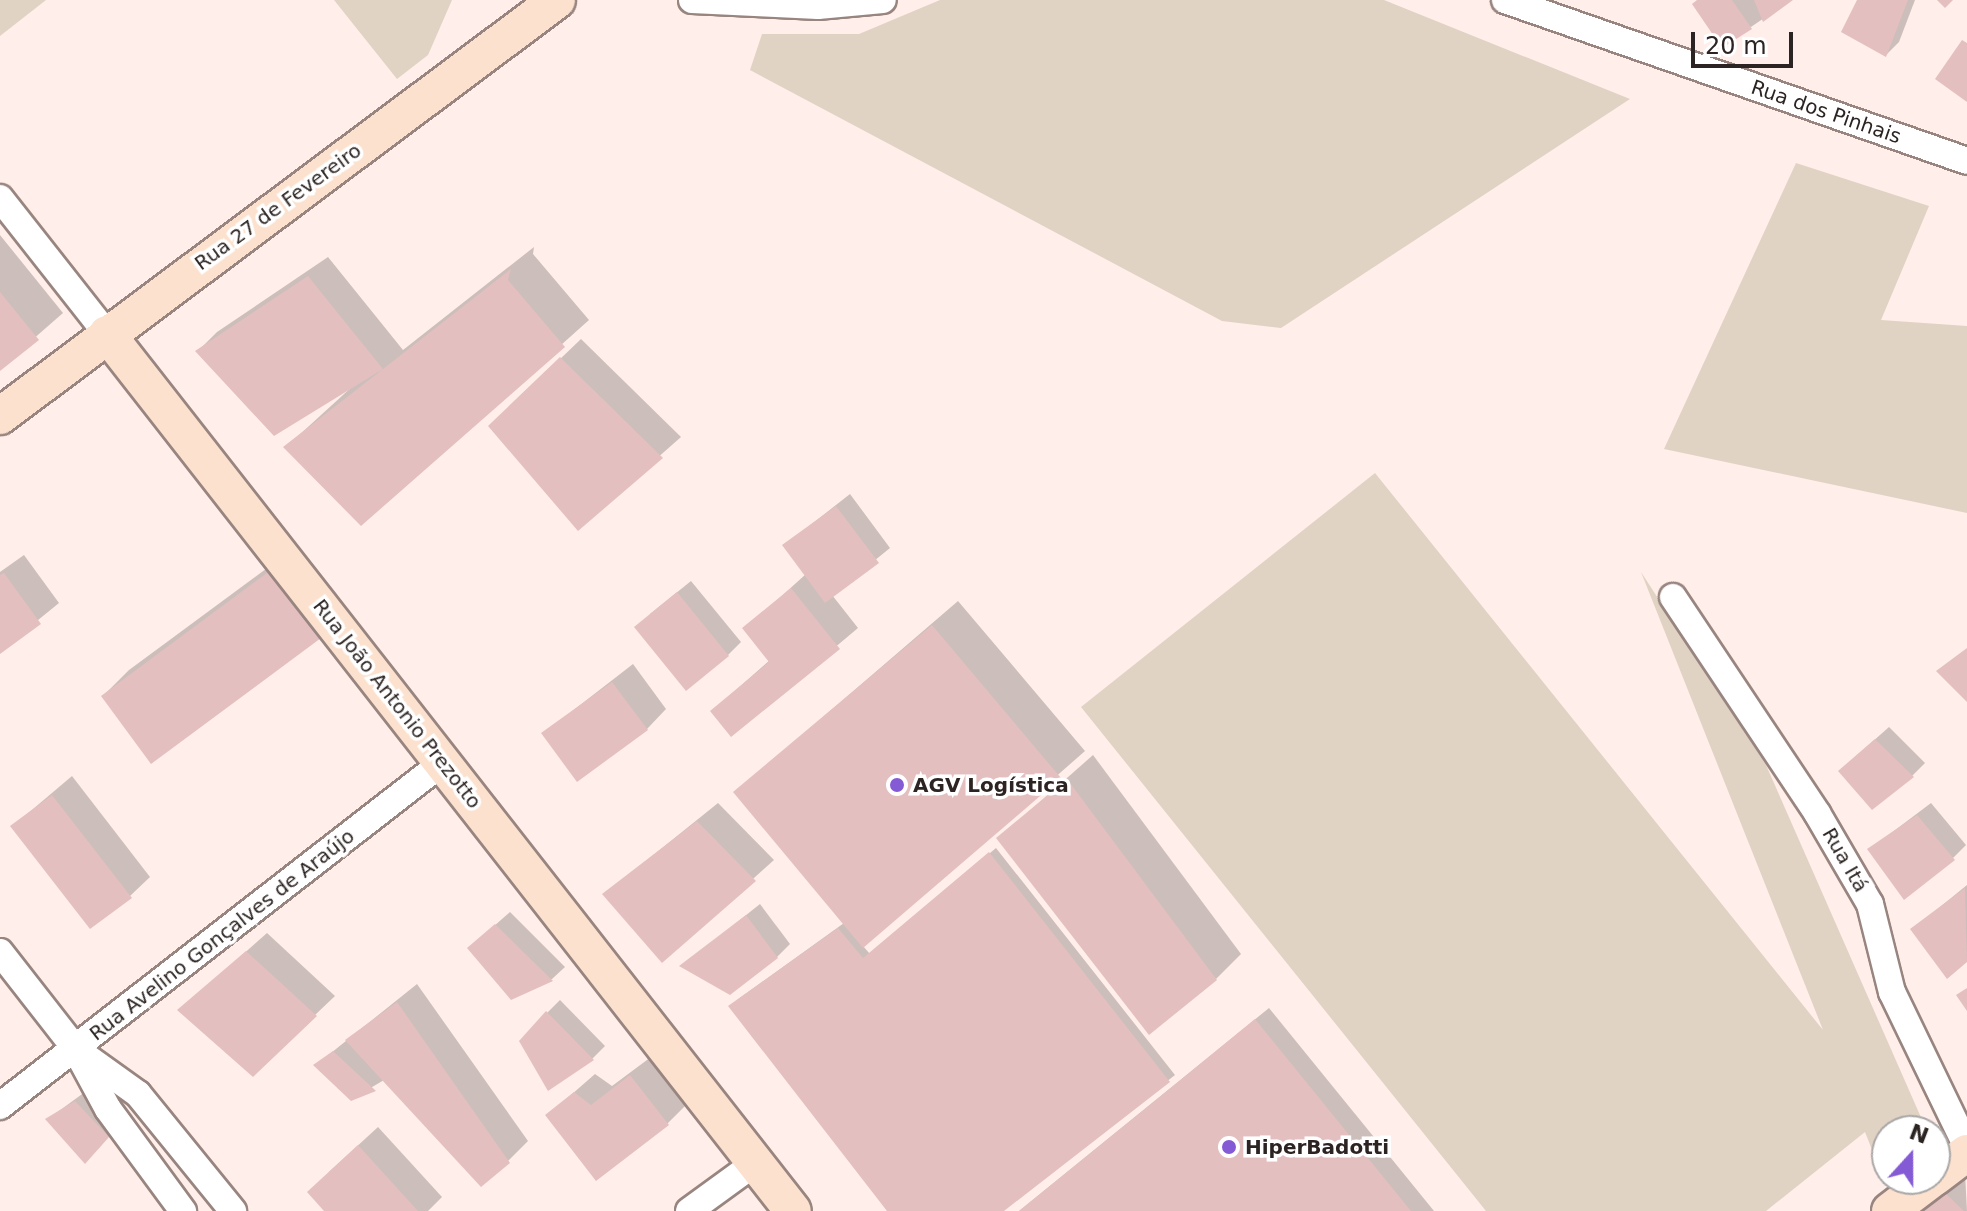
<!DOCTYPE html>
<html>
<head>
<meta charset="utf-8">
<style>
	body { margin:0 }
	#map { position:relative; width:1967px; height:1211px; overflow:hidden; background:#ffeee9; font-family:"DejaVu Sans",sans-serif }
	div>[style] { position:absolute }
	.green>* { inset:0; background:#e0d3c3 }
	.shadow>* { inset:0; background:#0003 }
	.building>* { inset:0; background:#e3bfc0 }
	.roads { filter:drop-shadow(2px 0 #988580) drop-shadow(-2px 0 #988580) drop-shadow(0 2px #988580) drop-shadow(0 -2px #988580) }
	.street>* { height:26px; margin:-13px; padding:0 13px; transform-origin:13px; border-radius:13px; background:#fff }
	.secondary>* { height:36px; margin:-18px; padding:0 18px; transform-origin:18px; border-radius:18px; background:#fbe1ce }
	.dots>* { width:22px; height:22px; translate:-50% -50%; box-sizing:border-box; border:4px solid #fff; border-radius:50% }
	span { translate:-50% -50%; white-space:nowrap; text-align:center; line-height:1.15; -webkit-text-stroke:7px #fff; paint-order:stroke }
	.street-label { font-size:20px; color:#2b2422 }
	.poi-label { font-size:20px; color:#2b2422; font-weight:700 }
	.left { translate:0 -50%; text-align:left }
	.north { position:absolute; left:1871px; top:1115px; width:80px; height:80px; box-sizing:border-box; background:#fff; border:2px solid #aaa7a7; border-radius:50%; rotate:21deg; font-size:22px; font-weight:700; line-height:32px; text-align:center; color:#2b2422 }
	.north::after { content:''; display:block; margin:auto; width:28px; height:36px; background:#855bd5; clip-path:polygon(50% 0,100% 100%,50% 72%,0 100%) }
	.scale { position:absolute; left:1691px; top:32px; width:102px; height:36px; box-sizing:border-box; border:4px solid #2b2422; border-top:0; padding-left:10px; font-size:24px; line-height:28px; white-space:nowrap; color:#2b2422; -webkit-text-stroke:6px #fff; paint-order:stroke }
</style>
</head>
<body>
<div id="map">
	<div class="green">
		<i style="clip-path:polygon(0 0,46px 0,0 36px)"></i>
		<i style="clip-path:polygon(334px 0,452px 0,428px 55px,397px 79px)"></i>
		<i style="clip-path:polygon(940px 0,1384px 0,1630px 99px,1281px 328px,1222px 321px,750px 70px,762px 34px,859px 34px)"></i>
		<i style="clip-path:polygon(1796px 163px,1929px 206px,1881px 320px,1967px 326px,1967px 513px,1664px 449px)"></i>
		<i style="clip-path:polygon(1375px 473px,1823px 1030px,1641px 572px,1766px 765px,1927px 1131px,1887px 1131px,1887px 1164px,1880px 1170px,1865px 1132px,1766px 1211px,1486px 1211px,1081px 707px)"></i>
	</div>
	<div class="shadow">
		<i style="clip-path:polygon(1698px 0,1790px 0,1751px 27px)"></i>
		<i style="clip-path:polygon(1859px 0,1915px 0,1899px 42px,1886px 55px)"></i>
		<i style="clip-path:polygon(0 235px,63px 313px,0 368px)"></i>
		<i style="clip-path:polygon(534px 247px,533px 254px,589px 320px,361px 524px,286px 447px,355px 384px,198px 351px,217px 332px,328px 257px,403px 350px)"></i>
		<i style="clip-path:polygon(581px 339px,681px 437px,578px 528px,510px 407px)"></i>
		<i style="clip-path:polygon(850px 494px,890px 548px,832px 595px,858px 628px,732px 734px,712px 711px,770px 660px,745px 629px,806px 574px,785px 545px)"></i>
		<i style="clip-path:polygon(297px 546px,345px 611px,320px 636px,152px 761px,103px 696px,129px 670px)"></i>
		<i style="clip-path:polygon(24px 555px,59px 603px,0 651px,0 572px)"></i>
		<i style="clip-path:polygon(691px 581px,741px 642px,728px 655px,650px 614px)"></i>
		<i style="clip-path:polygon(958px 601px,1085px 751px,863px 946px,870px 954px,996px 848px,1175px 1075px,1001px 1211px,889px 1211px,737px 1000px,844px 923px,736px 792px)"></i>
		<i style="clip-path:polygon(633px 664px,666px 709px,647px 729px,544px 733px)"></i>
		<i style="clip-path:polygon(1889px 727px,1925px 763px,1912px 776px,1854px 758px)"></i>
		<i style="clip-path:polygon(1093px 755px,1241px 954px,1216px 979px,999px 838px)"></i>
		<i style="clip-path:polygon(72px 776px,150px 877px,130px 896px,13px 826px)"></i>
		<i style="clip-path:polygon(718px 803px,774px 860px,662px 960px,605px 894px)"></i>
		<i style="clip-path:polygon(1931px 803px,1966px 845px,1953px 858px,1870px 849px)"></i>
		<i style="clip-path:polygon(1967px 885px,1967px 960px,1947px 976px,1913px 929px)"></i>
		<i style="clip-path:polygon(760px 904px,790px 944px,777px 957px,729px 992px,682px 966px)"></i>
		<i style="clip-path:polygon(510px 912px,565px 967px,552px 979px,511px 997px,469px 948px)"></i>
		<i style="clip-path:polygon(267px 933px,335px 996px,315px 1015px,180px 1010px)"></i>
		<i style="clip-path:polygon(417px 984px,528px 1141px,508px 1161px,384px 1080px,352px 1099px,316px 1065px)"></i>
		<i style="clip-path:polygon(560px 1000px,605px 1046px,592px 1059px,547px 1013px)"></i>
		<i style="clip-path:polygon(1269px 1008px,1434px 1211px,1019px 1211px)"></i>
		<i style="clip-path:polygon(651px 1057px,687px 1104px,667px 1124px,548px 1115px,595px 1074px,612px 1086px)"></i>
		<i style="clip-path:polygon(89px 1089px,121px 1122px,98px 1149px,48px 1119px)"></i>
		<i style="clip-path:polygon(378px 1127px,442px 1197px,428px 1211px,327px 1211px,329px 1172px)"></i>
		<i style="clip-path:polygon(1965px 1173px,1967px 1211px,1914px 1211px)"></i>
	</div>
	<div class="building">
		<i style="clip-path:polygon(1697px 0,1732px 0,1752px 29px,1722px 48px,1692px 4px)"></i>
		<i style="clip-path:polygon(1754px 0,1793px 0,1763px 22px)"></i>
		<i style="clip-path:polygon(1857px 0,1908px 0,1886px 57px,1841px 32px)"></i>
		<i style="clip-path:polygon(1937px 0,1953px 0,1945px 8px)"></i>
		<i style="clip-path:polygon(1962px 40px,1967px 43px,1967px 102px,1935px 79px)"></i>
		<i style="clip-path:polygon(511px 269px,508px 280px,565px 347px,361px 526px,283px 447px,383px 369px,274px 436px,195px 351px,308px 276px,383px 369px)"></i>
		<i style="clip-path:polygon(0 292px,39px 340px,0 371px)"></i>
		<i style="clip-path:polygon(560px 357px,663px 458px,578px 531px,488px 426px)"></i>
		<i style="clip-path:polygon(836px 506px,879px 563px,825px 603px,782px 545px)"></i>
		<i style="clip-path:polygon(271px 570px,321px 638px,151px 764px,101px 696px)"></i>
		<i style="clip-path:polygon(4px 573px,41px 624px,0 654px,0 575px)"></i>
		<i style="clip-path:polygon(791px 588px,840px 649px,731px 737px,710px 711px,769px 662px,742px 628px)"></i>
		<i style="clip-path:polygon(677px 592px,729px 656px,686px 691px,634px 627px)"></i>
		<i style="clip-path:polygon(932px 625px,1061px 778px,863px 948px,733px 792px)"></i>
		<i style="clip-path:polygon(1967px 648px,1967px 702px,1936px 671px)"></i>
		<i style="clip-path:polygon(612px 682px,648px 730px,577px 782px,541px 733px)"></i>
		<i style="clip-path:polygon(1875px 739px,1914px 777px,1872px 810px,1838px 771px)"></i>
		<i style="clip-path:polygon(1067px 779px,1217px 980px,1149px 1035px,996px 838px)"></i>
		<i style="clip-path:polygon(52px 795px,132px 898px,90px 929px,10px 826px)"></i>
		<i style="clip-path:polygon(1917px 815px,1955px 860px,1904px 900px,1867px 849px)"></i>
		<i style="clip-path:polygon(697px 821px,756px 881px,662px 963px,602px 894px)"></i>
		<i style="clip-path:polygon(989px 852px,1170px 1082px,1004px 1211px,887px 1211px,728px 1006px,838px 928px,863px 958px)"></i>
		<i style="clip-path:polygon(1965px 888px,1967px 962px,1947px 979px,1910px 929px)"></i>
		<i style="clip-path:polygon(746px 915px,778px 958px,730px 995px,679px 966px)"></i>
		<i style="clip-path:polygon(495px 924px,553px 981px,511px 1000px,467px 948px)"></i>
		<i style="clip-path:polygon(246px 951px,317px 1016px,253px 1077px,177px 1010px)"></i>
		<i style="clip-path:polygon(1967px 988px,1967px 1011px,1956px 995px)"></i>
		<i style="clip-path:polygon(397px 1002px,510px 1163px,481px 1187px,345px 1040px)"></i>
		<i style="clip-path:polygon(546px 1011px,594px 1060px,548px 1091px,519px 1041px)"></i>
		<i style="clip-path:polygon(1255px 1019px,1411px 1211px,1019px 1211px,1178px 1082px)"></i>
		<i style="clip-path:polygon(333px 1051px,376px 1091px,351px 1101px,313px 1065px)"></i>
		<i style="clip-path:polygon(630px 1075px,669px 1125px,596px 1181px,545px 1115px,574px 1092px,591px 1105px)"></i>
		<i style="clip-path:polygon(75px 1101px,109px 1137px,85px 1164px,45px 1119px)"></i>
		<i style="clip-path:polygon(358px 1145px,418px 1211px,324px 1211px,307px 1192px)"></i>
		<i style="clip-path:polygon(1944px 1192px,1964px 1211px,1918px 1211px)"></i>
	</div>
	<div class="roads">
		<div class="street">
			<i style="left:692px;top:0;width:126px;rotate:2.7deg"></i>
			<i style="left:818px;top:6px;width:65px;rotate:-5.3deg"></i>
			<i style="left:1505px;top:0;width:489px;rotate:19.2deg"></i>
			<i style="left:0;top:198px;width:173px;rotate:51.8deg"></i>
			<i style="left:1673px;top:597px;width:260px;rotate:56.3deg"></i>
			<i style="left:1817px;top:813px;width:105px;rotate:59.8deg"></i>
			<i style="left:1870px;top:904px;width:91px;rotate:76deg"></i>
			<i style="left:1892px;top:992px;width:172px;rotate:64.2deg"></i>
			<i style="left:0;top:952px;width:122px;rotate:52deg"></i>
			<i style="left:75px;top:1048px;width:69px;rotate:61.6deg"></i>
			<i style="left:108px;top:1109px;width:127px;rotate:53.7deg"></i>
			<i style="left:81px;top:1053px;width:70px;rotate:35.7deg"></i>
			<i style="left:138px;top:1094px;width:151px;rotate:50.9deg"></i>
			<i style="left:0;top:1106px;width:559px;rotate:-37.81deg"></i>
			<i style="left:689px;top:1211px;width:82px;rotate:-36deg"></i>
		</div>
		<div class="secondary">
			<i style="left:107px;top:334px;width:1113px;rotate:51.97deg"></i>
			<i style="left:0;top:416px;width:695px;rotate:-36.75deg"></i>
			<i style="left:1935px;top:1177px;width:40px;rotate:-37deg"></i>
			<i style="left:1890px;top:1211px;width:53px;rotate:-37.3deg"></i>
		</div>
	</div>
	<div class="dots">
		<i style="left:897px;top:785px;background:#855bd5"></i>
		<i style="left:1229px;top:1147px;background:#855bd5"></i>
	</div>
	<div class="street-label">
		<span style="left:1826px;top:112px;rotate:19deg">Rua dos Pinhais</span>
		<span style="left:278px;top:207px;rotate:-36deg">Rua 27 de Fevereiro</span>
		<span style="left:397px;top:704px;rotate:52deg">Rua João Antonio Prezotto</span>
		<span style="left:1845px;top:860px;rotate:60deg">Rua Itá</span>
		<span style="left:222px;top:935px;rotate:-38deg">Rua Avelino Gonçalves de Araújo</span>
	</div>
	<div class="poi-label">
		<span class="left" style="left:913px;top:785px">AGV Logística</span>
		<span class="left" style="left:1245px;top:1147px">HiperBadotti</span>
	</div>
	<div class="north">N</div>
	<div class="scale">20 m</div>
</div>
</body>
</html>
